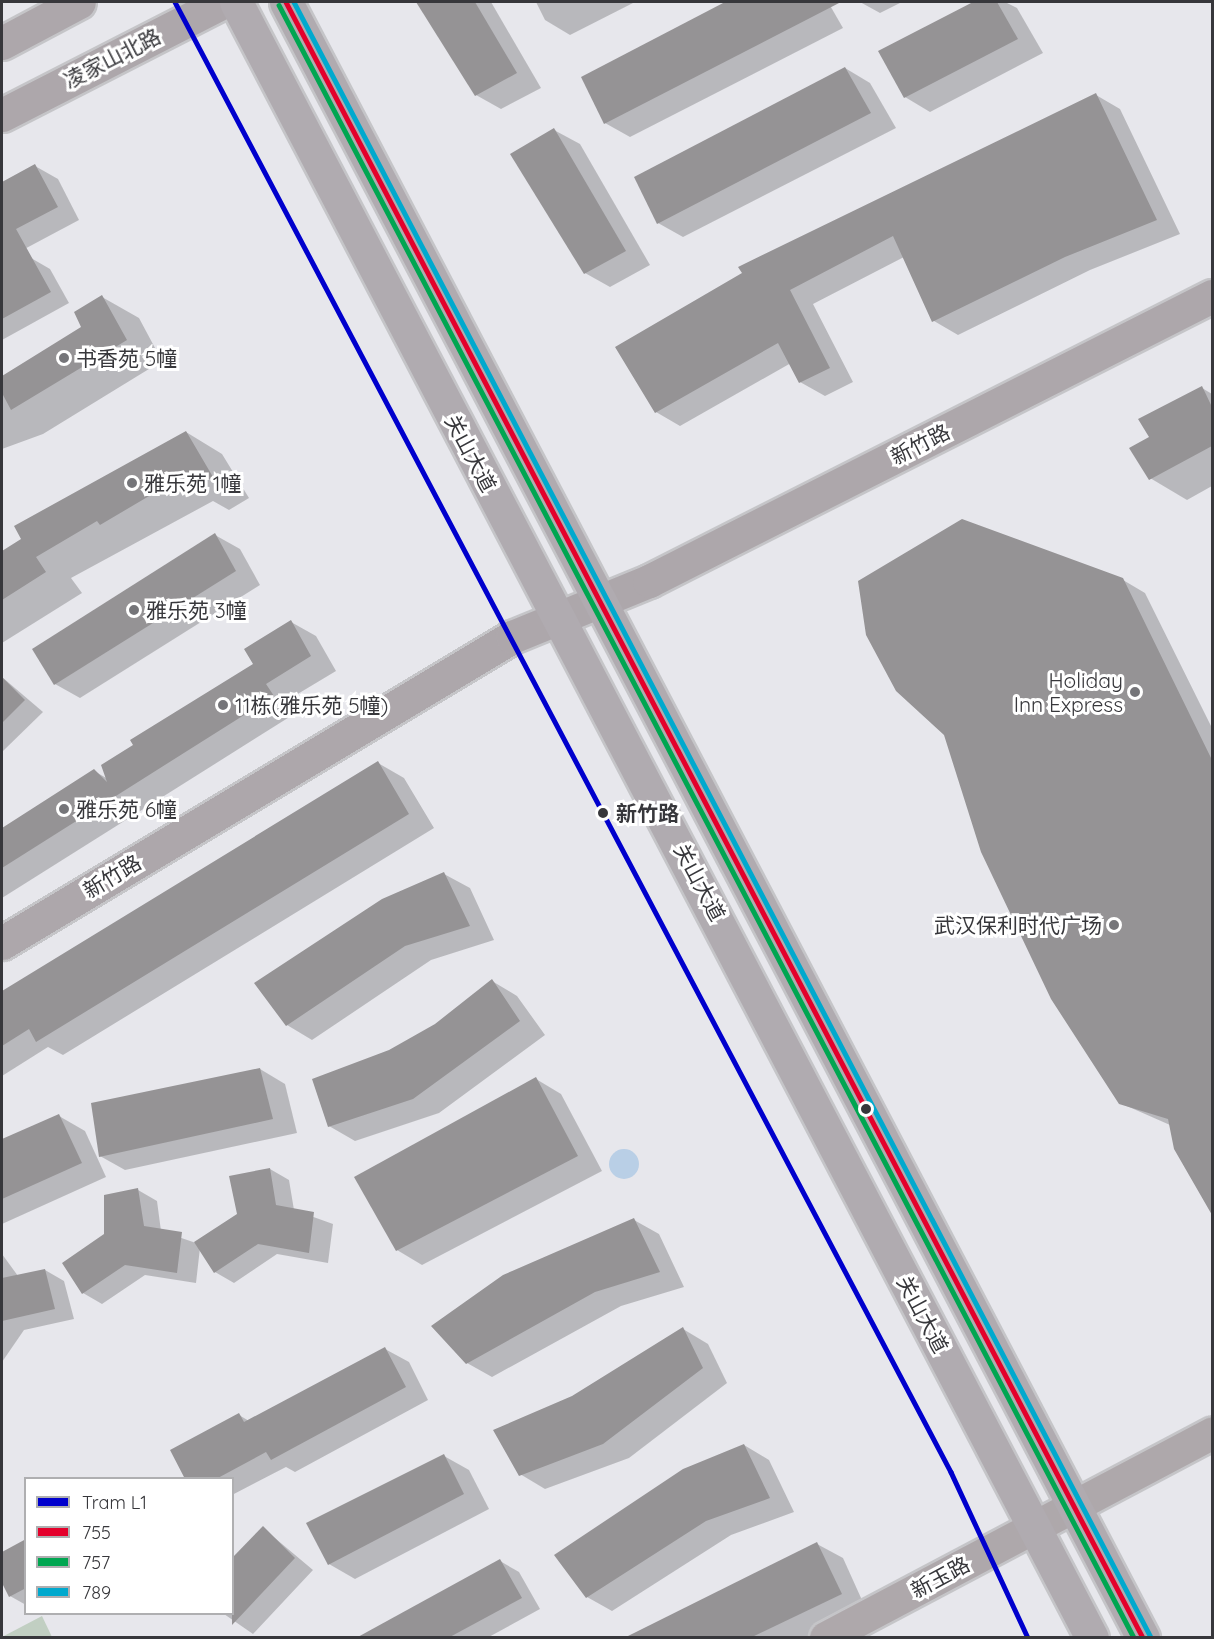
<!DOCTYPE html>
<html>
<head>
<meta charset="utf-8">
<style>
	body { margin:0 }
	#map { position:relative; width:1214px; height:1639px; overflow:hidden; background:#e7e7ec; font-family:Quicksand,"Noto Sans SC",sans-serif }
	div>[style] { position:absolute }
	.green>* { inset:0; background:#c1cfc2 }
	.water>* { inset:0; background:#b9cfe6 }
	.round { border-radius:50% }
	.shadow>* { inset:0; background:#0003 }
	.building>* { inset:0; background:#959395 }
	.roads { filter:drop-shadow(2px 0 #c5c5c8) drop-shadow(-2px 0 #c5c5c8) drop-shadow(0 2px #c5c5c8) drop-shadow(0 -2px #c5c5c8) }
	.tertiary>* { height:32px; margin:-16px; padding:0 16px; transform-origin:16px; border-radius:16px; background:#aea8ab }
	.secondary>* { height:33px; margin:-16.5px; padding:0 16.5px; transform-origin:16.5px; border-radius:16.5px; background:#ada7ab }
	.primary>* { height:33px; margin:-16.5px; padding:0 16.5px; transform-origin:16.5px; border-radius:16.5px; background:#b0abb0 }
	.bus-1>* { height:4.5px; margin:-2.25px; padding:0 2.25px; transform-origin:2.25px; border-radius:2.25px; background:#e4002b }
	.bus-2>* { height:4.5px; margin:-2.25px; padding:0 2.25px; transform-origin:2.25px; border-radius:2.25px; background:#00a651 }
	.bus-3>* { height:4.5px; margin:-2.25px; padding:0 2.25px; transform-origin:2.25px; border-radius:2.25px; background:#00a9ce }
	.tram-1>* { height:4.5px; margin:-2.25px; padding:0 2.25px; transform-origin:2.25px; border-radius:2.25px; background:#0000cd }
	.dots>* { width:16px; height:16px; translate:-50% -50%; box-sizing:border-box; border:3px solid #fff; border-radius:50% }
	span { translate:-50% -50%; white-space:nowrap; text-align:center; line-height:1.15; -webkit-text-stroke:6px #fff; paint-order:stroke }
	.street-label { font-size:21px; color:#37373b }
	.poi-label { font-size:21px; color:#37373b }
	.left { translate:0 -50%; text-align:left }
	.right { translate:-100% -50%; text-align:right }
	.stop-label { font-size:21px; color:#37373b; font-weight:700 }
	.frame { position:absolute; inset:0; border:3px solid #37373b; pointer-events:none }
	.legend { position:absolute; left:24px; top:1477px; width:210px; height:138px; box-sizing:border-box; background:#fff; border:2px solid #afafb1; margin:0; padding:8px 10px; list-style:none; font-size:18px; color:#37373b }
	.legend li { display:flex; align-items:center; gap:12px; height:30px }
	.legend b { width:30px; border:2px solid #afafb1 }
</style>
</head>
<body>
<div id="map">
	<div class="green">
		<i style="clip-path:polygon(42px 1616px,52px 1637px,2px 1637px)"></i>
	</div>
	<div class="water">
		<i class="round" style="left:609px;top:1149px;width:30px;height:30px"></i>
	</div>
	<div class="shadow">
		<i style="clip-path:polygon(418px 2px,491px 2px,541px 88px,501px 109px,476px 95px)"></i>
		<i style="clip-path:polygon(536px 2px,635px 2px,570px 35px,545px 20px)"></i>
		<i style="clip-path:polygon(728px 2px,828px 2px,843px 28px,630px 137px,605px 123px,583px 77px)"></i>
		<i style="clip-path:polygon(860px 2px,902px 2px,880px 13px)"></i>
		<i style="clip-path:polygon(977px 2px,1005px 2px,1017px 8px,1043px 53px,930px 112px,905px 97px,880px 51px)"></i>
		<i style="clip-path:polygon(845px 68px,870px 83px,896px 128px,683px 237px,658px 223px)"></i>
		<i style="clip-path:polygon(1096px 95px,1120px 109px,1180px 234px,1090px 270px,958px 335px,934px 321px,904px 257px,813px 304px,853px 382px,825px 396px,800px 382px,791px 363px,680px 426px,656px 412px,617px 348px)"></i>
		<i style="clip-path:polygon(554px 130px,580px 144px,650px 265px,610px 287px,585px 273px)"></i>
		<i style="clip-path:polygon(35px 166px,58px 179px,79px 220px,2px 261px,2px 184px)"></i>
		<i style="clip-path:polygon(31px 258px,50px 269px,69px 303px,2px 340px,2px 275px)"></i>
		<i style="clip-path:polygon(102px 297px,139px 318px,162px 361px,43px 434px,2px 449px,2px 378px,83px 327px)"></i>
		<i style="clip-path:polygon(1202px 388px,1212px 394px,1212px 486px,1187px 500px,1150px 478px,1151px 437px)"></i>
		<i style="clip-path:polygon(186px 432px,222px 454px,249px 498px,229px 510px,213px 501px,71px 578px,82px 593px,2px 643px,2px 553px)"></i>
		<i style="clip-path:polygon(215px 535px,240px 549px,260px 585px,80px 698px,55px 684px)"></i>
		<i style="clip-path:polygon(1123px 580px,1145px 593px,1212px 728px,1212px 1212px,1175px 1149px,1170px 1125px,1120px 1103px)"></i>
		<i style="clip-path:polygon(291px 622px,316px 636px,336px 671px,291px 698px,299px 711px,2px 898px,2px 830px,94px 771px,108px 779px,255px 664px)"></i>
		<i style="clip-path:polygon(2px 677px,43px 712px,2px 752px)"></i>
		<i style="clip-path:polygon(378px 763px,404px 778px,434px 828px,63px 1055px,48px 1047px,2px 1076px,2px 993px)"></i>
		<i style="clip-path:polygon(444px 874px,470px 888px,494px 940px,431px 960px,312px 1040px,287px 1025px)"></i>
		<i style="clip-path:polygon(492px 981px,517px 996px,545px 1035px,439px 1113px,355px 1141px,329px 1126px,390px 1051px,436px 1025px)"></i>
		<i style="clip-path:polygon(260px 1069px,285px 1084px,297px 1133px,125px 1170px,100px 1156px)"></i>
		<i style="clip-path:polygon(536px 1079px,561px 1094px,602px 1171px,422px 1265px,397px 1250px)"></i>
		<i style="clip-path:polygon(59px 1116px,85px 1131px,106px 1177px,2px 1224px,2px 1140px)"></i>
		<i style="clip-path:polygon(270px 1169px,289px 1180px,294px 1210px,333px 1224px,328px 1263px,277px 1254px,234px 1283px,215px 1272px,200px 1248px,196px 1283px,145px 1275px,102px 1304px,83px 1293px,106px 1235px,138px 1190px,157px 1201px,161px 1231px,196px 1243px,238px 1214px)"></i>
		<i style="clip-path:polygon(634px 1220px,659px 1234px,684px 1287px,621px 1306px,492px 1377px,467px 1363px)"></i>
		<i style="clip-path:polygon(2px 1254px,18px 1276px,45px 1270px,64px 1281px,74px 1319px,24px 1330px,2px 1362px)"></i>
		<i style="clip-path:polygon(683px 1329px,708px 1344px,727px 1383px,629px 1458px,545px 1489px,520px 1474px,573px 1398px)"></i>
		<i style="clip-path:polygon(385px 1349px,409px 1362px,428px 1400px,295px 1472px,286px 1467px,232px 1495px,232px 1478px,187px 1478px,239px 1415px,249px 1421px)"></i>
		<i style="clip-path:polygon(744px 1445px,769px 1460px,794px 1512px,731px 1535px,612px 1611px,587px 1597px)"></i>
		<i style="clip-path:polygon(444px 1456px,469px 1470px,489px 1509px,355px 1579px,329px 1564px)"></i>
		<i style="clip-path:polygon(263px 1528px,313px 1570px,253px 1634px,224px 1614px,232px 1614px)"></i>
		<i style="clip-path:polygon(26px 1541px,26px 1605px,10px 1596px,2px 1579px,2px 1554px)"></i>
		<i style="clip-path:polygon(817px 1544px,843px 1558px,866px 1609px,805px 1638px,628px 1638px)"></i>
		<i style="clip-path:polygon(500px 1561px,519px 1572px,540px 1609px,487px 1638px,369px 1638px)"></i>
	</div>
	<div class="building">
		<i style="clip-path:polygon(416px 2px,475px 2px,517px 73px,475px 96px)"></i>
		<i style="clip-path:polygon(725px 2px,841px 2px,604px 124px,581px 77px)"></i>
		<i style="clip-path:polygon(973px 2px,997px 2px,1018px 39px,904px 98px,878px 51px)"></i>
		<i style="clip-path:polygon(845px 67px,871px 113px,657px 224px,634px 177px)"></i>
		<i style="clip-path:polygon(1096px 93px,1157px 220px,1065px 257px,932px 322px,893px 236px,790px 290px,830px 368px,799px 383px,778px 343px,655px 413px,615px 347px,742px 273px,738px 267px)"></i>
		<i style="clip-path:polygon(554px 128px,626px 251px,584px 274px,510px 154px)"></i>
		<i style="clip-path:polygon(35px 164px,58px 207px,16px 229px,51px 292px,2px 319px,2px 182px)"></i>
		<i style="clip-path:polygon(102px 295px,127px 340px,11px 410px,2px 393px,2px 376px,81px 327px,74px 312px)"></i>
		<i style="clip-path:polygon(1202px 386px,1212px 407px,1212px 446px,1149px 480px,1129px 448px,1149px 437px,1138px 419px)"></i>
		<i style="clip-path:polygon(186px 431px,213px 477px,191px 490px,183px 476px,100px 525px,97px 521px,36px 557px,46px 572px,2px 600px,2px 551px,21px 539px,14px 526px)"></i>
		<i style="clip-path:polygon(962px 519px,1123px 578px,1212px 760px,1212px 1215px,1174px 1149px,1168px 1119px,1119px 1104px,1051px 999px,981px 852px,944px 735px,896px 691px,866px 635px,858px 581px)"></i>
		<i style="clip-path:polygon(215px 533px,236px 571px,54px 685px,32px 649px)"></i>
		<i style="clip-path:polygon(291px 620px,311px 656px,266px 684px,274px 696px,2px 868px,2px 828px,94px 769px,107px 782px,101px 765px,133px 745px,130px 740px,253px 664px,244px 649px)"></i>
		<i style="clip-path:polygon(2px 677px,25px 700px,2px 723px)"></i>
		<i style="clip-path:polygon(378px 761px,409px 814px,36px 1042px,29px 1029px,2px 1046px,2px 991px)"></i>
		<i style="clip-path:polygon(444px 872px,470px 926px,405px 946px,286px 1026px,254px 983px,382px 899px)"></i>
		<i style="clip-path:polygon(492px 979px,520px 1021px,413px 1099px,328px 1127px,312px 1079px,389px 1050px,435px 1024px)"></i>
		<i style="clip-path:polygon(260px 1068px,273px 1119px,99px 1157px,91px 1103px)"></i>
		<i style="clip-path:polygon(536px 1077px,578px 1156px,396px 1251px,354px 1177px)"></i>
		<i style="clip-path:polygon(59px 1114px,82px 1163px,2px 1199px,2px 1139px)"></i>
		<i style="clip-path:polygon(270px 1168px,276px 1205px,314px 1212px,309px 1253px,258px 1244px,214px 1273px,194px 1242px,237px 1214px,229px 1176px)"></i>
		<i style="clip-path:polygon(138px 1188px,144px 1226px,182px 1232px,177px 1273px,125px 1265px,82px 1294px,62px 1263px,104px 1234px,104px 1195px)"></i>
		<i style="clip-path:polygon(634px 1218px,660px 1272px,595px 1292px,466px 1364px,431px 1326px,503px 1275px)"></i>
		<i style="clip-path:polygon(45px 1269px,55px 1309px,2px 1321px,2px 1278px)"></i>
		<i style="clip-path:polygon(683px 1327px,703px 1368px,603px 1444px,519px 1476px,493px 1430px,572px 1396px)"></i>
		<i style="clip-path:polygon(385px 1347px,406px 1387px,271px 1460px,266px 1452px,216px 1479px,185px 1479px,170px 1450px,239px 1413px,244px 1422px)"></i>
		<i style="clip-path:polygon(744px 1444px,770px 1498px,706px 1521px,586px 1598px,554px 1555px,683px 1469px)"></i>
		<i style="clip-path:polygon(444px 1454px,464px 1494px,328px 1565px,306px 1523px)"></i>
		<i style="clip-path:polygon(263px 1526px,295px 1558px,232px 1625px,232px 1558px)"></i>
		<i style="clip-path:polygon(26px 1539px,26px 1588px,9px 1597px,2px 1583px,2px 1552px)"></i>
		<i style="clip-path:polygon(817px 1542px,842px 1594px,750px 1638px,624px 1638px)"></i>
		<i style="clip-path:polygon(500px 1559px,522px 1598px,448px 1638px,356px 1638px)"></i>
	</div>
	<div class="roads">
		<div class="tertiary">
			<i style="left:826px;top:1638px;width:437px;rotate:-27.9deg"></i>
		</div>
		<div class="secondary">
			<i style="left:2px;top:43px;width:87px;rotate:-28deg"></i>
			<i style="left:2px;top:115px;width:248px;rotate:-27.1deg"></i>
			<i style="left:2px;top:943px;width:595px;rotate:-30.96deg"></i>
			<i style="left:512px;top:637px;width:148px;rotate:-22.2deg"></i>
			<i style="left:649px;top:581px;width:631px;rotate:-26.85deg"></i>
		</div>
		<div class="primary">
			<i style="left:236px;top:2px;width:1846px;rotate:62.38deg"></i>
			<i style="left:286px;top:2px;width:1847px;rotate:62.35deg"></i>
		</div>
	</div>
	<div class="bus-1">
		<i style="left:286px;top:2px;width:1847px;rotate:62.35deg"></i>
	</div>
	<div class="bus-2">
		<i style="left:279px;top:5px;width:1843px;rotate:62.36deg"></i>
	</div>
	<div class="bus-3">
		<i style="left:294px;top:2px;width:1844px;rotate:62.34deg"></i>
	</div>
	<div class="tram-1">
		<i style="left:175px;top:2px;width:1662px;rotate:62.17deg"></i>
		<i style="left:951px;top:1472px;width:183px;rotate:65.1deg"></i>
	</div>
	<div class="dots">
		<i style="left:64px;top:358px;background:#757579"></i>
		<i style="left:132px;top:483px;background:#757579"></i>
		<i style="left:134px;top:610px;background:#757579"></i>
		<i style="left:1135px;top:692px;background:#757579"></i>
		<i style="left:223px;top:705px;background:#757579"></i>
		<i style="left:64px;top:809px;background:#757579"></i>
		<i style="left:603px;top:813px;background:#37373b"></i>
		<i style="left:1114px;top:925px;background:#757579"></i>
		<i style="left:866px;top:1109px;background:#37373b"></i>
	</div>
	<div class="street-label">
		<span style="left:112px;top:58px;rotate:-27deg">凌家山北路</span>
		<span style="left:920px;top:444px;rotate:-27deg">新竹路</span>
		<span style="left:471px;top:453px;rotate:62deg">关山大道</span>
		<span style="left:112px;top:876px;rotate:-31deg">新竹路</span>
		<span style="left:700px;top:882px;rotate:62deg">关山大道</span>
		<span style="left:923px;top:1314px;rotate:62deg">关山大道</span>
		<span style="left:940px;top:1577px;rotate:-28deg">新玉路</span>
	</div>
	<div class="poi-label">
		<span class="left" style="left:76px;top:358px">书香苑 5幢</span>
		<span class="left" style="left:144px;top:483px">雅乐苑 1幢</span>
		<span class="left" style="left:146px;top:610px">雅乐苑 3幢</span>
		<span class="right" style="left:1123px;top:692px">Holiday<br>Inn Express</span>
		<span class="left" style="left:235px;top:705px">11栋(雅乐苑 5幢)</span>
		<span class="left" style="left:76px;top:809px">雅乐苑 6幢</span>
		<span class="right" style="left:1102px;top:925px">武汉保利时代广场</span>
	</div>
	<div class="stop-label">
		<span class="left" style="left:616px;top:813px">新竹路</span>
	</div>
	<div class="frame"></div>
	<ul class="legend">
	<li><b style="height:8px;background:#0000cd"></b>Tram L1</li>
	<li><b style="height:8px;background:#e4002b"></b>755</li>
	<li><b style="height:8px;background:#00a651"></b>757</li>
	<li><b style="height:8px;background:#00a9ce"></b>789</li>
	</ul>
</div>
</body>
</html>
